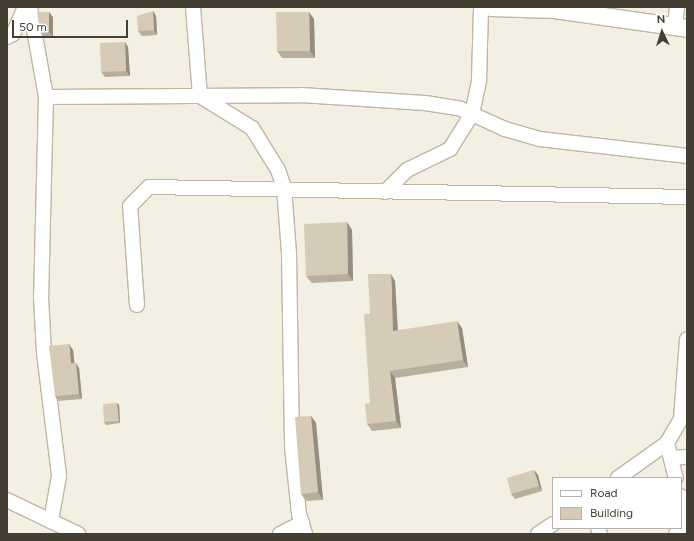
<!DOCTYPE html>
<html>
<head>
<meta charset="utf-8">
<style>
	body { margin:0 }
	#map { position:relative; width:694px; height:541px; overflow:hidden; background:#f3efe3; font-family:Figtree,sans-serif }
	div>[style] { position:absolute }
	.roads { filter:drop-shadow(1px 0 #bfb7a5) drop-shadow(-1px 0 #bfb7a5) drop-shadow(0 1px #bfb7a5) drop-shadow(0 -1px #bfb7a5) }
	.minor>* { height:14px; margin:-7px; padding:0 7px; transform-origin:7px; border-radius:7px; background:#fff }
	.tertiary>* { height:17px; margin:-8.5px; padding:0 8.5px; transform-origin:8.5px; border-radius:8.5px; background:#fff }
	.wall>* { inset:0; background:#b7af9d }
	.shaded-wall>* { inset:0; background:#958e80 }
	.building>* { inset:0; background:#d5cbb7 }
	span { translate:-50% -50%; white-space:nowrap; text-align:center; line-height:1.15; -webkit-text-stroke:4px #fff; paint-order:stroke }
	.frame { position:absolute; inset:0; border:8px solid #453f33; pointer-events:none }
	.legend { position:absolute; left:552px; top:477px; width:130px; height:52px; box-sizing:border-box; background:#fff; border:1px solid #b5b2ad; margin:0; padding:5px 7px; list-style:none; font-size:12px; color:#453f33 }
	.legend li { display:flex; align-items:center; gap:8px; height:20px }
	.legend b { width:20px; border:1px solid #b5b2ad }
	.north { position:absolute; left:642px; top:12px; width:40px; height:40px; -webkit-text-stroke:3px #fff; paint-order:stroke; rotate:356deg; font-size:11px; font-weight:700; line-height:16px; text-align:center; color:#453f33 }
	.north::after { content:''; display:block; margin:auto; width:14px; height:18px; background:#453f33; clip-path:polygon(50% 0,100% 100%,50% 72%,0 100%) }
	.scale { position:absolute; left:12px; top:20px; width:116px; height:18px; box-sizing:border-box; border:2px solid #453f33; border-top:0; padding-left:5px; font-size:12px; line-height:14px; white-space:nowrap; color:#453f33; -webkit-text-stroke:3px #fff; paint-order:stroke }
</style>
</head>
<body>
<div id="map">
	<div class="roads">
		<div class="minor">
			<i style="left:30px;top:7px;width:91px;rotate:79.9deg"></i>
			<i style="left:46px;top:97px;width:200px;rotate:91.4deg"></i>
			<i style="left:41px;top:297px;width:56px;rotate:86.9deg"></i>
			<i style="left:44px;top:353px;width:124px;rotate:83deg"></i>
			<i style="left:59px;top:476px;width:46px;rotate:100.1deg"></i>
			<i style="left:193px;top:7px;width:89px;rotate:85.5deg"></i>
			<i style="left:200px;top:96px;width:61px;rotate:31.6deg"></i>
			<i style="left:252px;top:128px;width:49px;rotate:58.2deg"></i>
			<i style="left:278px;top:170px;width:18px;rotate:71deg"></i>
			<i style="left:284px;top:187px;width:67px;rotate:85.7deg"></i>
			<i style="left:289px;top:254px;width:193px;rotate:89.1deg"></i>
			<i style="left:292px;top:447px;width:67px;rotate:84deg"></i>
			<i style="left:299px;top:514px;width:21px;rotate:73deg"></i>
			<i style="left:675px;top:26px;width:19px;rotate:-84deg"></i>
			<i style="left:7px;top:37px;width:7px;rotate:-27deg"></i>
			<i style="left:13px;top:34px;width:30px;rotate:-66deg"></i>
			<i style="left:46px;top:97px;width:255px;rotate:-0.4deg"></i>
			<i style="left:301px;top:95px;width:124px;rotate:3.7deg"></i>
			<i style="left:425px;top:103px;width:36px;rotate:9deg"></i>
			<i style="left:461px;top:109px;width:48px;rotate:24.4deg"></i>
			<i style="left:505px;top:129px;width:36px;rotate:16deg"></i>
			<i style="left:540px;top:139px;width:148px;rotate:6.6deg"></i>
			<i style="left:385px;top:192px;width:31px;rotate:-45deg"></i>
			<i style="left:407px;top:170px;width:48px;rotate:-26deg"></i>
			<i style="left:450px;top:149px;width:41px;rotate:-57.8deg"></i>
			<i style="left:472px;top:114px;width:35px;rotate:-78deg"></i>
			<i style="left:479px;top:80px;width:73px;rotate:-88.4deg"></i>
			<i style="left:137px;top:305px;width:99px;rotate:-94deg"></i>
			<i style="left:130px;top:206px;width:27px;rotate:-45deg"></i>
			<i style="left:149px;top:187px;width:538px;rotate:1.06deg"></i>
			<i style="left:667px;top:443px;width:36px;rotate:76deg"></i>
			<i style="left:671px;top:458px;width:16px;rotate:-4deg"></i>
			<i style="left:618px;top:478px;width:60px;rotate:-35.5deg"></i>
			<i style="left:667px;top:443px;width:28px;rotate:-60deg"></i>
			<i style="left:681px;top:419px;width:80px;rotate:-85.7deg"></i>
			<i style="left:7px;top:500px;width:79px;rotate:25.6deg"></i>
			<i style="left:598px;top:528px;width:6px;rotate:72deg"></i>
			<i style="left:280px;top:534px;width:25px;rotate:-27deg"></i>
			<i style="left:538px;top:534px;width:18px;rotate:-34deg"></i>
			<i style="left:676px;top:534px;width:11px;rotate:-45deg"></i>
			<i style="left:684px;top:526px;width:30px;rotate:-96deg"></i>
		</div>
		<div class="tertiary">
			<i style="left:490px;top:7px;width:64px;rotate:1.8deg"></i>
			<i style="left:554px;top:9px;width:134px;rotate:8.1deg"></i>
		</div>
	</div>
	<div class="wall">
		<i style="clip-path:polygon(153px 11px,156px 16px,157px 35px,142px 36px,138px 31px)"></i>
		<i style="clip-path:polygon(53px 17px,53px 37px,44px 37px,40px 32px)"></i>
		<i style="clip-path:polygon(314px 19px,315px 58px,282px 58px,277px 51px)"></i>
		<i style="clip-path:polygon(125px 42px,128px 47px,130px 76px,105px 77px,101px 72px)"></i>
		<i style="clip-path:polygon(352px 230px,353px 281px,312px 283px,306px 276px)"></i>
		<i style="clip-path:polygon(395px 281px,398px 330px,462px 328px,468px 367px,395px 378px,401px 428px,372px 431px,367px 424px)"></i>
		<i style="clip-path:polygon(73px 350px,74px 363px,76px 363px,79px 368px,82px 399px,58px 401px,55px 396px)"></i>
		<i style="clip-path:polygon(117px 403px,119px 405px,120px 423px,106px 425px,104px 422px)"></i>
		<i style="clip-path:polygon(311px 416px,316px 423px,323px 500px,306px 501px,301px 494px)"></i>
		<i style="clip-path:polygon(534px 470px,538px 475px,542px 491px,515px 499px,511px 494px)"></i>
	</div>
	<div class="shaded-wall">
		<i style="clip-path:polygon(153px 11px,156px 16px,157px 35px,154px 30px)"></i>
		<i style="clip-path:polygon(49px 12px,53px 17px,53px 37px,49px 32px)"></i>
		<i style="clip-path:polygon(309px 12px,314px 19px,315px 58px,310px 51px)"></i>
		<i style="clip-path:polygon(125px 42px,128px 47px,130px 76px,126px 71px)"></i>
		<i style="clip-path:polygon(347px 222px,352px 230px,353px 281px,348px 274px)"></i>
		<i style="clip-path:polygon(391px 274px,395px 281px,398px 338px,393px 331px)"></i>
		<i style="clip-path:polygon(457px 321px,462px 328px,468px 367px,463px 360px)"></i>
		<i style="clip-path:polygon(69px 344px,73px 350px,75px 368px,71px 363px)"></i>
		<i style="clip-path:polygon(76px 363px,79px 368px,82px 399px,79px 394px)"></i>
		<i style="clip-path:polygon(390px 371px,395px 378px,401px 428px,396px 421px)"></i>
		<i style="clip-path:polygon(117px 403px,119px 405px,120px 423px,119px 421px)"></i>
		<i style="clip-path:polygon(311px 416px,316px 423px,323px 500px,318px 492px)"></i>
		<i style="clip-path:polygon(534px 470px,538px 475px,542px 491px,539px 486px)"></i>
	</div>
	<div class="building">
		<i style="clip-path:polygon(153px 11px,154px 30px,138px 31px,137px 16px)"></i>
		<i style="clip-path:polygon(37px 12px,49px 12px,49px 32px,40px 32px)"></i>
		<i style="clip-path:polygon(276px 12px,309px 12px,310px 51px,277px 51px)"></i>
		<i style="clip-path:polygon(125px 42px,126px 71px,101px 72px,100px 43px)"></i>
		<i style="clip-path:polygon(347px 222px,348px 274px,306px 276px,304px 224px)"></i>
		<i style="clip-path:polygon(368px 274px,391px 274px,393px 331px,457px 321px,463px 360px,390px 371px,396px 421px,367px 424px,365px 404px,370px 403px,364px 314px,370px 314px)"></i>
		<i style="clip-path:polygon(69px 344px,71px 363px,76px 363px,79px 394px,55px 396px,49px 346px)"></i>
		<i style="clip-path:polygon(117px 403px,119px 421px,104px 422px,103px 404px)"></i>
		<i style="clip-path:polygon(311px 416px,318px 492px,301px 494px,295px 417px)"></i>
		<i style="clip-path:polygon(534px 470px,539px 486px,511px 494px,507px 478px)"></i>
	</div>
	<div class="frame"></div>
	<ul class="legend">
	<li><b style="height:5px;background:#fff"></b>Road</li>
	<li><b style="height:11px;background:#d5cbb7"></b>Building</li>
	</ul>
	<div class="north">N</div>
	<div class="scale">50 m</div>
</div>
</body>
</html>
